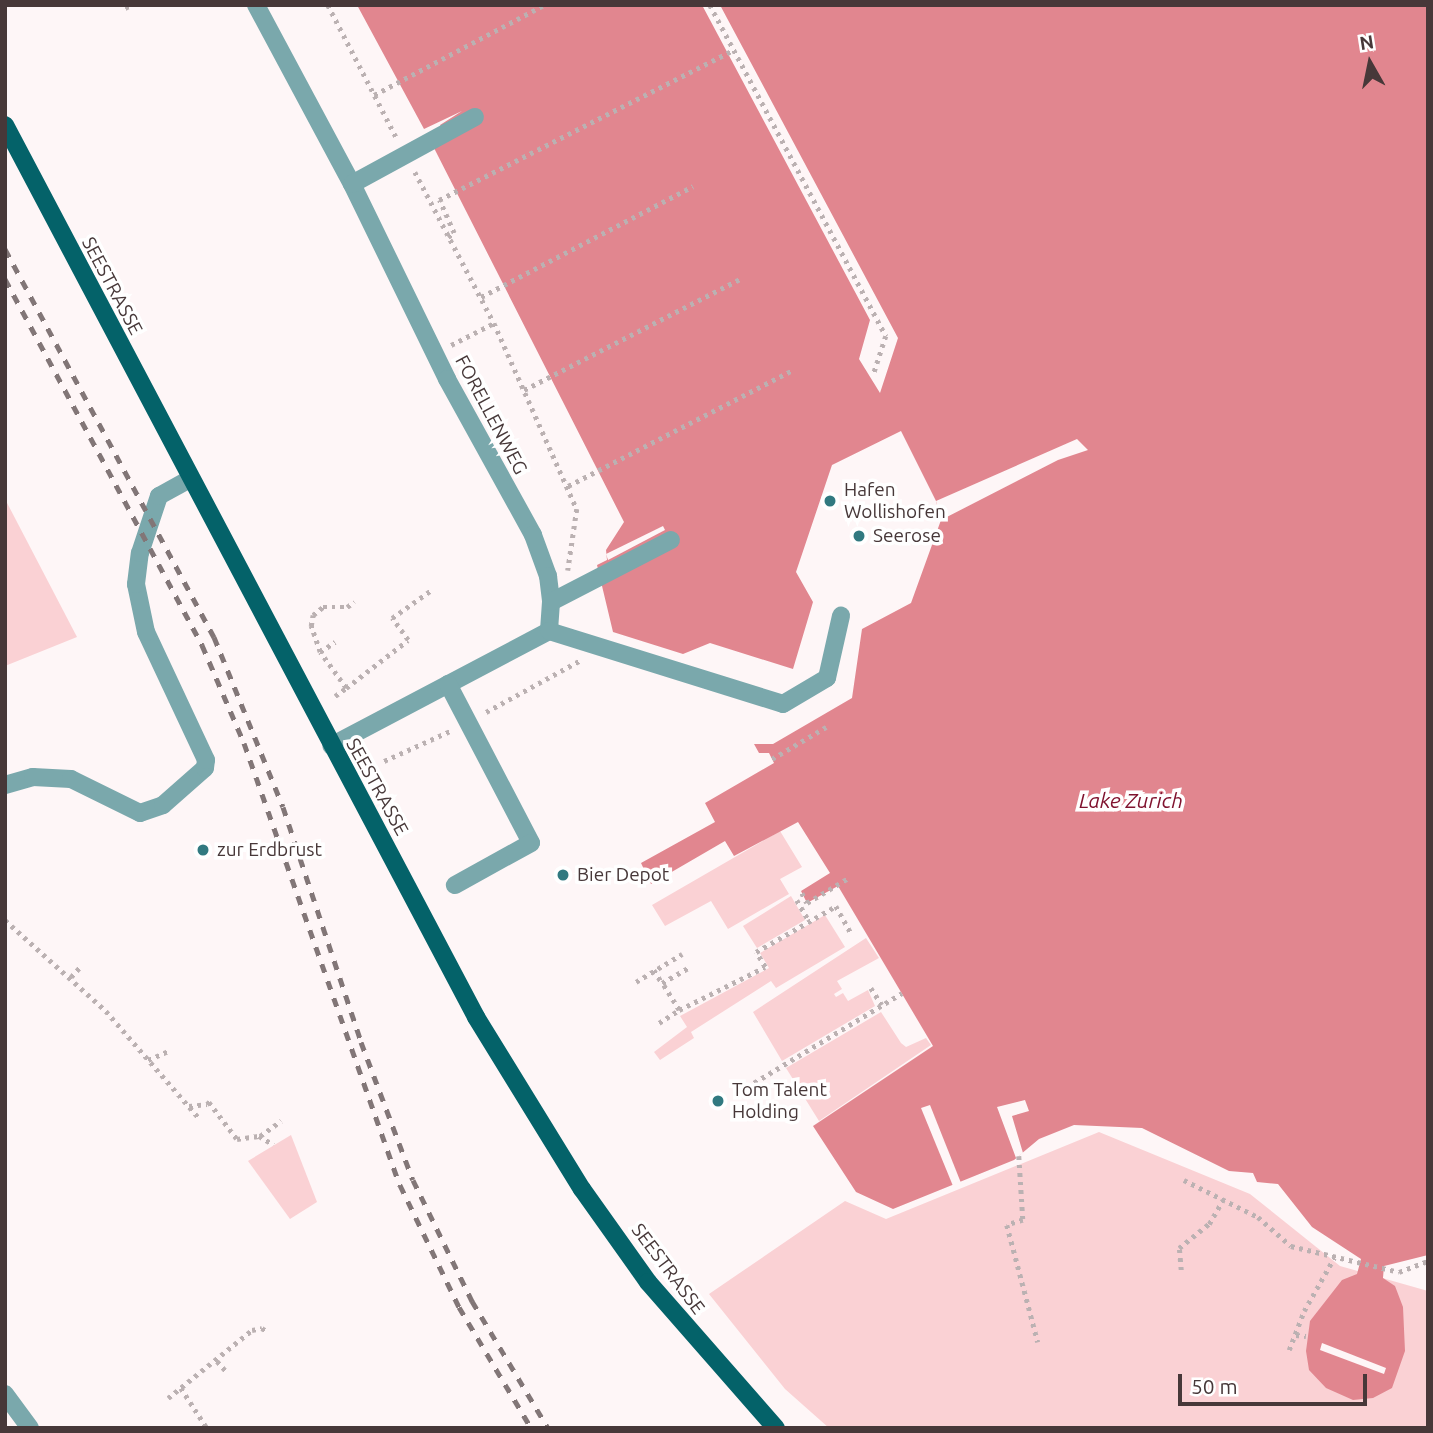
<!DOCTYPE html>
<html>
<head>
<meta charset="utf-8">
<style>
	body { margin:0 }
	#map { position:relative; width:1433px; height:1433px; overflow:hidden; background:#fef6f7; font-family:Ubuntu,sans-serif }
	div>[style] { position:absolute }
	.green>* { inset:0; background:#fad1d4 }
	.water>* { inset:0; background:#e1868f }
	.pier>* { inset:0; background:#fef6f7 }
	.path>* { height:4.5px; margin-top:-2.25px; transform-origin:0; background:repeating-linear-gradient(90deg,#bbb1b2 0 3.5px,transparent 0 8.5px) }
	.minor>* { height:18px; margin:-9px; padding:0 9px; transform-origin:9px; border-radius:9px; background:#7aa8ac }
	.major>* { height:18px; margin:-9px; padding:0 9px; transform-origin:9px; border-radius:9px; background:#046269 }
	.rail>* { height:5px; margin-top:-2.5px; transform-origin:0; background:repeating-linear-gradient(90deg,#827677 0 9px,transparent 0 18px) }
	.dots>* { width:19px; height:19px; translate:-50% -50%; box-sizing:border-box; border:4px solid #fff; border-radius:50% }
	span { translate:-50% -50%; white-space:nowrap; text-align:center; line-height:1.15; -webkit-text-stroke:7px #fff; paint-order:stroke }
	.street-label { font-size:19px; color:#473839 }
	.poi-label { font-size:19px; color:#473839 }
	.left { translate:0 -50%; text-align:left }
	.water-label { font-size:21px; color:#80132f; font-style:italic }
	.frame { position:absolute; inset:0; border:7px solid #473839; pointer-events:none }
	.north { position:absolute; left:1335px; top:28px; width:70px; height:70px; -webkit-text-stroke:5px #fff; paint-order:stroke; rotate:351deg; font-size:19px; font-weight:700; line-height:28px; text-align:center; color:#473839 }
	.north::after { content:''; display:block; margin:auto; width:24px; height:32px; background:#473839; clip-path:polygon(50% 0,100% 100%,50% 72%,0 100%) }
	.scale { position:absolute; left:1178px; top:1374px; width:189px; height:32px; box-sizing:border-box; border:4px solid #473839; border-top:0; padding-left:9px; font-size:21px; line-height:24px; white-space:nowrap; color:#473839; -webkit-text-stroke:5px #fff; paint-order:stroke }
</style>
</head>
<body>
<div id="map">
	<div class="green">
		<i style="clip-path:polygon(5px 499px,77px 637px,5px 666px)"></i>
		<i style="clip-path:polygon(780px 831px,802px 867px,780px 879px,789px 894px,728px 929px,711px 901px,665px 926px,652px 905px)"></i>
		<i style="clip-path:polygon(791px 896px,805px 920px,757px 948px,743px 926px)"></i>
		<i style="clip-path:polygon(825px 915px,845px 947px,776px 988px,771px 981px,691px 1032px,694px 1038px,660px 1060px,654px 1052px,687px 1027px,680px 1016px,769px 968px,760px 953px)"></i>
		<i style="clip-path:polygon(866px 938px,879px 958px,837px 981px,842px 989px,834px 994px,836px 997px,843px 993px,848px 1001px,868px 990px,875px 1006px,782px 1061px,753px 1012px)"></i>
		<i style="clip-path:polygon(881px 1012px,901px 1043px,906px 1047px,926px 1038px,931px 1045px,819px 1121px,786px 1068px)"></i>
		<i style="clip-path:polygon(1099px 1132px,1250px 1194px,1340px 1266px,1428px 1291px,1428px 1428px,829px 1428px,785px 1389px,709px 1294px,845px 1201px,886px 1219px)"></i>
		<i style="clip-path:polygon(291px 1135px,317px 1202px,290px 1219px,248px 1161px)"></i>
	</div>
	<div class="water">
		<i style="clip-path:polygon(357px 5px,1428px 5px,1428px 1255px,1384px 1266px,1383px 1278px,1395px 1286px,1403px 1307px,1405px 1351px,1392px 1388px,1373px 1398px,1353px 1400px,1326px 1388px,1309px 1370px,1306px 1351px,1310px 1321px,1342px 1280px,1357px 1274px,1361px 1259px,1312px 1227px,1278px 1184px,1257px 1182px,1253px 1173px,1229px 1171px,1142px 1128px,1074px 1125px,1039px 1139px,1014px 1160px,893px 1209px,856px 1192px,813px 1126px,933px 1046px,838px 886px,807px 903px,801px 891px,830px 873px,798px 822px,734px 856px,725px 841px,651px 884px,641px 863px,715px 822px,705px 803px,774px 763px,769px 753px,759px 753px,754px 744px,773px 744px,852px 698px,862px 629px,911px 603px,941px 520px,936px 501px,901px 431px,832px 465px,796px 572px,813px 602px,793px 669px,710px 643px,683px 654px,613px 632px,597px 565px,607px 560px,606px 550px,624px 522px,434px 148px,448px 140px,440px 125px,462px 111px,424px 129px)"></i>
	</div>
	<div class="pier">
		<i style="clip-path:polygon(702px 5px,720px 5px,898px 338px,880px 393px,859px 359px,870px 320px)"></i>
		<i style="clip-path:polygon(1077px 439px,1088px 450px,1058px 460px,941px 520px,936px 501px)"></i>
		<i style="clip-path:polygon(663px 526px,665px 530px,608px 560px,606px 554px)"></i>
		<i style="clip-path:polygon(1025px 1100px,1029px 1111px,1012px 1116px,1023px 1153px,1016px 1158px,997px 1107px)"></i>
		<i style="clip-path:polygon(930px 1105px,961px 1183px,953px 1186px,921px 1108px)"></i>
		<i style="clip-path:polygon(1322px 1343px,1386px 1368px,1384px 1374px,1320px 1350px)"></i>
	</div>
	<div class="path">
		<i style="left:328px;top:5px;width:148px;rotate:62.7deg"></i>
		<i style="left:710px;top:5px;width:375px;rotate:62deg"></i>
		<i style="left:886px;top:336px;width:38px;rotate:108deg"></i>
		<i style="left:125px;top:8px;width:7px;rotate:-27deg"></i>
		<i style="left:374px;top:95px;width:192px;rotate:-27.9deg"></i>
		<i style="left:415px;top:172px;width:170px;rotate:62.4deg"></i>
		<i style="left:494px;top:323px;width:204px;rotate:66deg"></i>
		<i style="left:577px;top:509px;width:62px;rotate:98.4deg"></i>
		<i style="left:448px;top:237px;width:7px;rotate:-34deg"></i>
		<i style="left:454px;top:233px;width:36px;rotate:-114deg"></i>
		<i style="left:439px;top:200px;width:331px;rotate:-27deg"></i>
		<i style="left:481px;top:297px;width:239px;rotate:-27.6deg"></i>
		<i style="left:451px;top:345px;width:48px;rotate:-27.1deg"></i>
		<i style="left:524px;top:390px;width:245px;rotate:-27.2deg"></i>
		<i style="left:568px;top:486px;width:251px;rotate:-27.3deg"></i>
		<i style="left:320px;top:652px;width:28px;rotate:-109deg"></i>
		<i style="left:311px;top:626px;width:11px;rotate:-80deg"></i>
		<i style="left:313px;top:615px;width:13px;rotate:-39deg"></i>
		<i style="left:323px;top:607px;width:24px"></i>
		<i style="left:347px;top:607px;width:9px;rotate:-36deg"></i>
		<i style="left:346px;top:688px;width:78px;rotate:-37.7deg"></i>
		<i style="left:408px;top:640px;width:27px;rotate:-126deg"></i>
		<i style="left:392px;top:618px;width:47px;rotate:-35.4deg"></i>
		<i style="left:335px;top:696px;width:14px;rotate:-36deg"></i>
		<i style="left:346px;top:688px;width:44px;rotate:-125.8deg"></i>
		<i style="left:320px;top:652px;width:18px;rotate:-34deg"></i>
		<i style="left:486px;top:712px;width:106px;rotate:-28.7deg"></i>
		<i style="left:772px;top:759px;width:63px;rotate:-30.7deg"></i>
		<i style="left:384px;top:761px;width:72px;rotate:-24.4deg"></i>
		<i style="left:802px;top:893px;width:11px;rotate:63deg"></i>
		<i style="left:807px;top:903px;width:50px;rotate:-31.2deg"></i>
		<i style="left:797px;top:900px;width:24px;rotate:60deg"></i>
		<i style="left:5px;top:920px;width:136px;rotate:42deg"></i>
		<i style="left:106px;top:1011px;width:142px;rotate:49deg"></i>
		<i style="left:654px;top:970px;width:15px;rotate:58deg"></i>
		<i style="left:662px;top:983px;width:32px;rotate:-30deg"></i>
		<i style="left:71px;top:977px;width:15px;rotate:-48deg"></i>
		<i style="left:636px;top:982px;width:54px;rotate:-31.3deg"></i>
		<i style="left:871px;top:988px;width:20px;rotate:57deg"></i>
		<i style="left:679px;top:1010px;width:96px;rotate:-26.6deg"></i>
		<i style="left:765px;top:967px;width:17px;rotate:-121deg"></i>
		<i style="left:756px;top:952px;width:92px;rotate:-29.9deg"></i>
		<i style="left:836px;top:906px;width:31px;rotate:61deg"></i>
		<i style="left:659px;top:1023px;width:24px;rotate:-33deg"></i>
		<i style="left:679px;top:1010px;width:32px;rotate:-122deg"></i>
		<i style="left:148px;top:1060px;width:24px;rotate:-24deg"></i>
		<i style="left:747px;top:1087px;width:181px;rotate:-31.2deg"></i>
		<i style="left:209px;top:1102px;width:46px;rotate:52.9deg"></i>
		<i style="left:237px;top:1139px;width:22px;rotate:-8deg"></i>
		<i style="left:259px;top:1136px;width:17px;rotate:31deg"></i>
		<i style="left:189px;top:1106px;width:18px;rotate:-6deg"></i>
		<i style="left:207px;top:1104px;width:7px;rotate:-45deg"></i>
		<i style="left:260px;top:1136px;width:26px;rotate:-36deg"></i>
		<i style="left:1019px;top:1156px;width:64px;rotate:86.4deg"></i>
		<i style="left:1023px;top:1220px;width:17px;rotate:163deg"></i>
		<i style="left:1007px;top:1225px;width:121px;rotate:75.2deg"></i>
		<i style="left:1184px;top:1180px;width:83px;rotate:26.6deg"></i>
		<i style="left:1258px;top:1217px;width:44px;rotate:41.3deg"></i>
		<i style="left:1291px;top:1246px;width:111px;rotate:13.5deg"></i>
		<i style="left:1399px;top:1272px;width:31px;rotate:-21deg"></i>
		<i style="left:1181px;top:1270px;width:22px;rotate:-95deg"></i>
		<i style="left:1179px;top:1248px;width:38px;rotate:-39deg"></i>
		<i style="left:1209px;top:1224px;width:28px;rotate:-60deg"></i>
		<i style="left:1296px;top:1335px;width:10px;rotate:6deg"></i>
		<i style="left:1289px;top:1350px;width:42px;rotate:-69deg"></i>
		<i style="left:1304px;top:1311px;width:61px;rotate:-60.5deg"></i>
		<i style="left:217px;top:1361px;width:15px;rotate:48deg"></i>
		<i style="left:181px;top:1388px;width:48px;rotate:57deg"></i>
		<i style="left:168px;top:1398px;width:108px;rotate:-39deg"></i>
		<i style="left:252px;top:1330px;width:10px;rotate:-11deg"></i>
		<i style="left:262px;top:1328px;width:7px;rotate:34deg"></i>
	</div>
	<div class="minor">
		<i style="left:256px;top:5px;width:203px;rotate:61.8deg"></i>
		<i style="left:352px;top:184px;width:217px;rotate:64deg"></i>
		<i style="left:447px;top:379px;width:178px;rotate:61.1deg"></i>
		<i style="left:533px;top:535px;width:44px;rotate:69.9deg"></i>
		<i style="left:548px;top:576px;width:26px;rotate:83deg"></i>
		<i style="left:551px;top:602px;width:29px;rotate:94deg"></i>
		<i style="left:549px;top:631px;width:246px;rotate:152.2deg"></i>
		<i style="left:352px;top:184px;width:140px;rotate:-28.6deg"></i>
		<i style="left:551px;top:602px;width:135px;rotate:-27.3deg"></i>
		<i style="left:549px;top:631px;width:245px;rotate:17.3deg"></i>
		<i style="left:783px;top:704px;width:51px;rotate:-30.6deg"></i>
		<i style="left:827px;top:678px;width:64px;rotate:-77.3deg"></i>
		<i style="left:448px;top:684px;width:179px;rotate:62.4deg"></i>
		<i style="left:531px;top:843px;width:87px;rotate:151.1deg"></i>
		<i style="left:5px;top:785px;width:29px;rotate:-16deg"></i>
		<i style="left:33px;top:777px;width:38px;rotate:3deg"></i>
		<i style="left:71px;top:779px;width:77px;rotate:26.2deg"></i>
		<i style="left:140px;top:813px;width:24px;rotate:-19deg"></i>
		<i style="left:163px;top:805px;width:56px;rotate:-41.4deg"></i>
		<i style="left:205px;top:768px;width:8px;rotate:-83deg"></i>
		<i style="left:206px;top:760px;width:141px;rotate:-115.1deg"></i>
		<i style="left:146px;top:632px;width:49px;rotate:-101.8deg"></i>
		<i style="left:136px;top:584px;width:31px;rotate:-83deg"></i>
		<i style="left:140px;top:553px;width:60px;rotate:-71.6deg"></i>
		<i style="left:159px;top:496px;width:35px;rotate:-29deg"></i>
		<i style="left:5px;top:1394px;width:42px;rotate:53.7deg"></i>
	</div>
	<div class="major">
		<i style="left:5px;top:125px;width:1009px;rotate:62.16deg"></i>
		<i style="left:476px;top:1017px;width:202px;rotate:58.4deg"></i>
		<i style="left:582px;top:1189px;width:114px;rotate:54.6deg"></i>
		<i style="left:648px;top:1282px;width:194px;rotate:48.8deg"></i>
	</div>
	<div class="rail">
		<i style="left:5px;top:249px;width:441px;rotate:61.7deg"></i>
		<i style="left:214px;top:637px;width:183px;rotate:67.9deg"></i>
		<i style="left:283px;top:807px;width:248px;rotate:71.6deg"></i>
		<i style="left:361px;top:1042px;width:147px;rotate:69.4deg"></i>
		<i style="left:413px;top:1180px;width:135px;rotate:64deg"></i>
		<i style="left:472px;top:1301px;width:148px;rotate:59.1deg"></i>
		<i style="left:5px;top:279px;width:416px;rotate:61.7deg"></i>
		<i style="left:202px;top:645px;width:107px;rotate:66.8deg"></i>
		<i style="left:244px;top:743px;width:469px;rotate:70.6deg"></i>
		<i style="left:400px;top:1185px;width:136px;rotate:64.2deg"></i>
		<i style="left:459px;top:1307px;width:141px;rotate:59.2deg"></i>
	</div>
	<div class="dots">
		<i style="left:830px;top:501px;background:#317980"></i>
		<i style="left:859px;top:536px;background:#317980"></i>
		<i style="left:203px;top:850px;background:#317980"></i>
		<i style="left:563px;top:875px;background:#317980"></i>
		<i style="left:718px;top:1101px;background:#317980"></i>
	</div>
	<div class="street-label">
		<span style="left:112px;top:286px;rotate:62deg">SEESTRASSE</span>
		<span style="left:491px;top:415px;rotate:62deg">FORELLENWEG</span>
		<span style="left:377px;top:787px;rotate:61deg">SEESTRASSE</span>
		<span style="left:668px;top:1269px;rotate:53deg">SEESTRASSE</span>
	</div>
	<div class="poi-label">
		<span class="left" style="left:844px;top:501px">Hafen<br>Wollishofen</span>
		<span class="left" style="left:873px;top:536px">Seerose</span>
		<span class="left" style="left:217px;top:850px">zur Erdbrust</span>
		<span class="left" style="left:577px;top:875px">Bier Depot</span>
		<span class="left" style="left:732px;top:1101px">Tom Talent<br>Holding</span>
	</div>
	<div class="water-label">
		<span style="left:1131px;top:800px">Lake Zurich</span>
	</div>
	<div class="frame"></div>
	<div class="north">N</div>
	<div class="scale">50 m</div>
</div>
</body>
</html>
